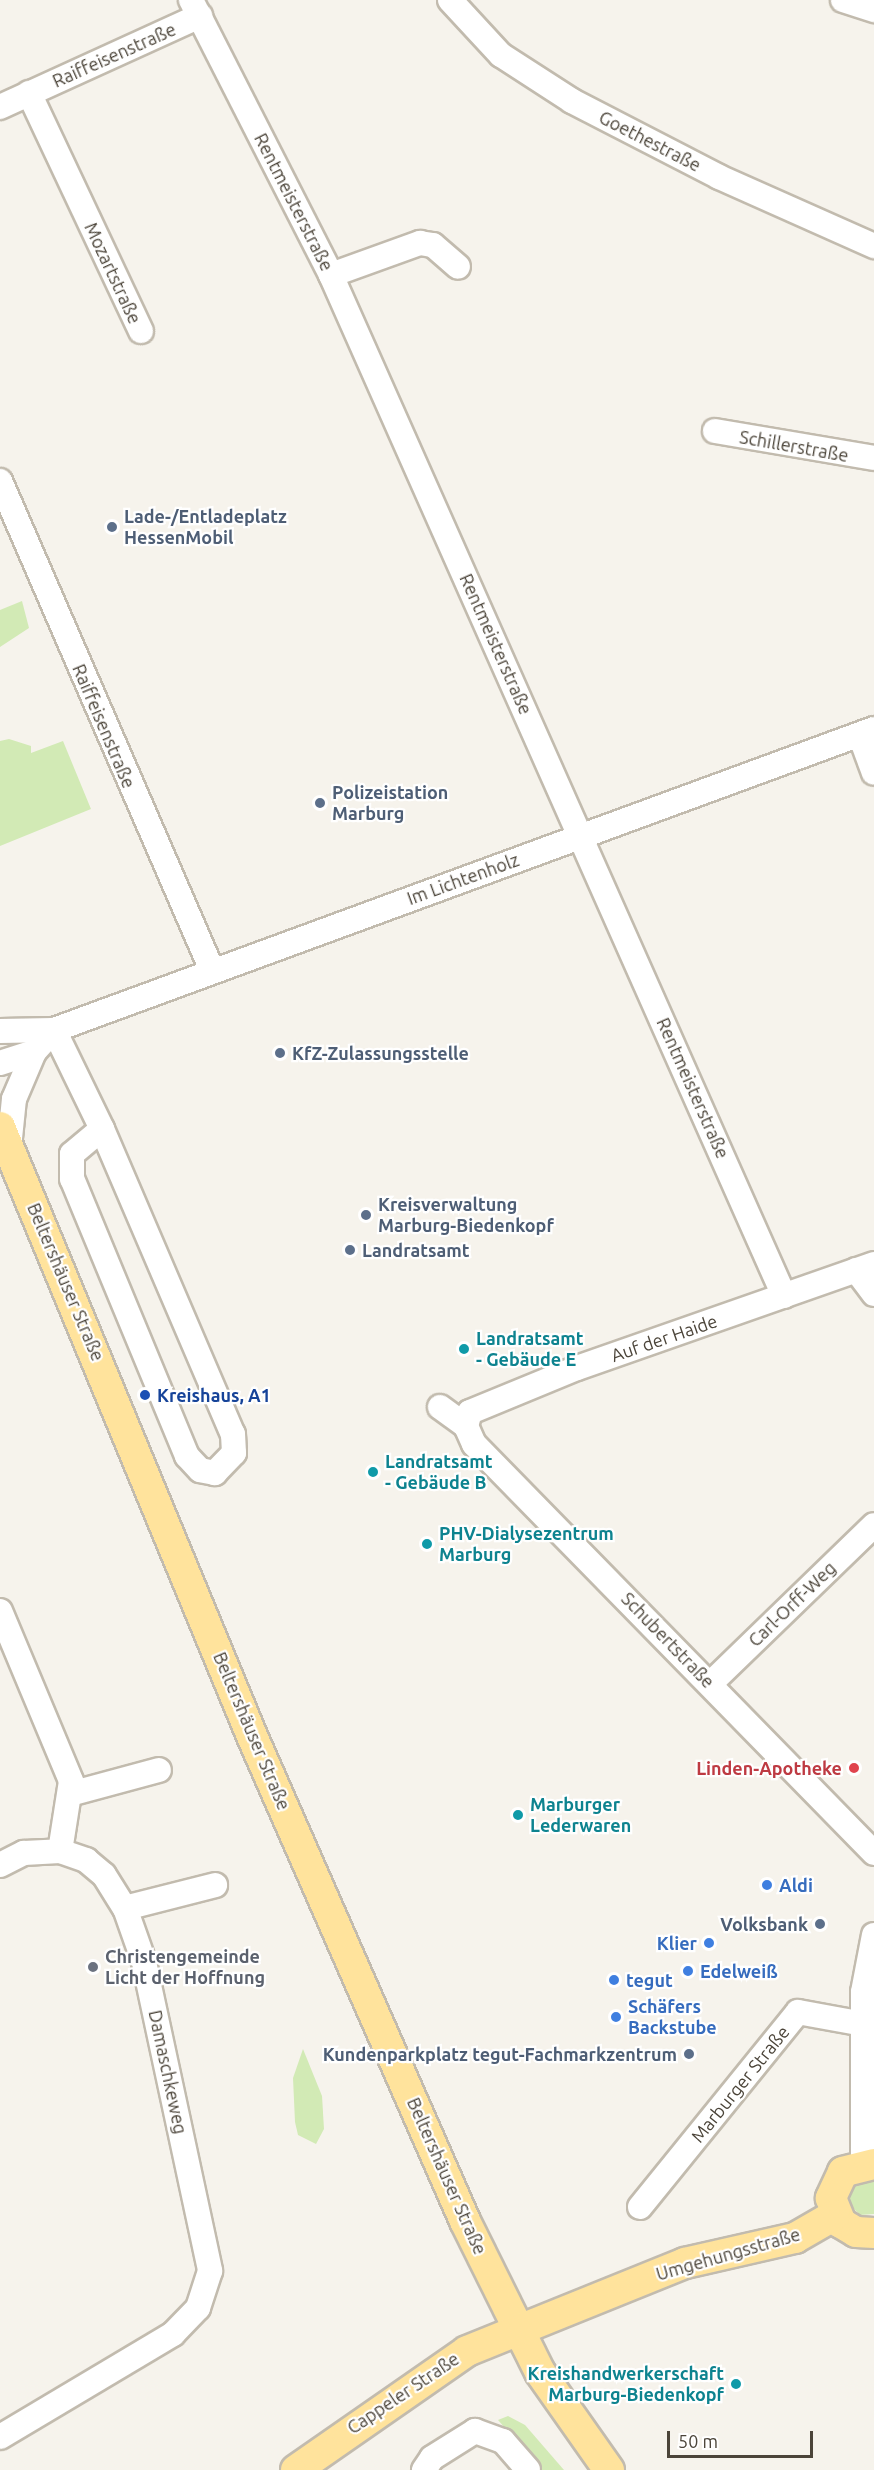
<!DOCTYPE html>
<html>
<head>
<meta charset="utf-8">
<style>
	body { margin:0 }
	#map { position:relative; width:874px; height:2470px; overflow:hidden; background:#f6f3ec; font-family:Ubuntu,sans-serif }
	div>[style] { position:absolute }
	.green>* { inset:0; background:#d2eab5 }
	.roads { filter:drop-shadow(2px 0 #c2bbae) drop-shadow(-2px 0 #c2bbae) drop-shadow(0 2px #c2bbae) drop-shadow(0 -2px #c2bbae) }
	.minor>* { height:24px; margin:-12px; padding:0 12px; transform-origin:12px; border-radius:12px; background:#fff }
	.major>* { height:30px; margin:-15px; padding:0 15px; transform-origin:15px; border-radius:15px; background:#ffe39c }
	.dots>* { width:16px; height:16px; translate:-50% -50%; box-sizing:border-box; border:3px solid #fff; border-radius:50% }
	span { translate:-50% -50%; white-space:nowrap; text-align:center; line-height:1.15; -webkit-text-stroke:4.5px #fff; paint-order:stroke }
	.street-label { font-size:18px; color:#4b4439 }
	.service-label { font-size:18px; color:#4e5e75; font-weight:700 }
	.left { translate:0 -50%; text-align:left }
	.right { translate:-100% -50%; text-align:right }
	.culture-label { font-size:18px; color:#0d838f; font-weight:700 }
	.transit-label { font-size:18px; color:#164399; font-weight:700 }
	.health-label { font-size:18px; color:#be3a42; font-weight:700 }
	.shop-label { font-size:18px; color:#366cbe; font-weight:700 }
	.worship-label { font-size:18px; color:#5b616d; font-weight:700 }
	.scale { position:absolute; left:667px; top:2431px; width:146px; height:27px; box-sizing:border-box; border:3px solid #4b4439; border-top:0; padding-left:8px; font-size:18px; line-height:21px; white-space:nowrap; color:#4b4439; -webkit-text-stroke:4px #fff; paint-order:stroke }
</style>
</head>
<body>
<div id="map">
	<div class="green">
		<i style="clip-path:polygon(22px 601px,29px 628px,0 647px,0 610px)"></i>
		<i style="clip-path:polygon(9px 739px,31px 746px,31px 753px,63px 741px,91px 809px,0 846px,0 741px)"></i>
		<i style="clip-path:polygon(303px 2049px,322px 2096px,324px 2129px,316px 2144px,298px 2135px,295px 2122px,293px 2078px)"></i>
		<i style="clip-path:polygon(874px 2181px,874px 2214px,860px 2215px,848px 2203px,852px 2186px)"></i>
		<i style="clip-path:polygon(508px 2416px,525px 2425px,564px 2470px,542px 2470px,498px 2420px)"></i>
	</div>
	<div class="roads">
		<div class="minor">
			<i style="left:191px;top:0;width:309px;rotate:63deg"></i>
			<i style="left:331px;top:275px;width:1117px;rotate:66.07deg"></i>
			<i style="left:450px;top:0;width:75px;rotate:47.2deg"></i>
			<i style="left:501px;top:55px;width:85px;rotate:32.9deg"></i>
			<i style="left:572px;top:101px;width:165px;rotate:27.3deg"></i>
			<i style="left:719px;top:177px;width:170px;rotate:24deg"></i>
			<i style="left:843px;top:0;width:33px;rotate:18deg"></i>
			<i style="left:29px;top:93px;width:263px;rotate:64.8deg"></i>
			<i style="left:0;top:107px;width:220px;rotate:-24.5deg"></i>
			<i style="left:331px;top:275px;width:95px;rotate:-19.8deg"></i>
			<i style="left:420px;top:243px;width:13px;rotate:9deg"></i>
			<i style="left:433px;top:245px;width:33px;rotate:41deg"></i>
			<i style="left:715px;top:431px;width:161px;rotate:9.6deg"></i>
			<i style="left:0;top:481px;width:531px;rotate:66.57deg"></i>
			<i style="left:860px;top:735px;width:40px;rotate:69.8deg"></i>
			<i style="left:54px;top:1030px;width:110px;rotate:64.1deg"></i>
			<i style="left:102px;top:1129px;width:332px;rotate:66.8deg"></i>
			<i style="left:233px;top:1434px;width:19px;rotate:87deg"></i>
			<i style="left:234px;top:1453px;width:28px;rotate:134deg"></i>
			<i style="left:215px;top:1473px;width:15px;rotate:-169deg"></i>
			<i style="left:200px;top:1470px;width:19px;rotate:-133deg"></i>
			<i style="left:187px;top:1456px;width:300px;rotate:-112.5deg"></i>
			<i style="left:72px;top:1179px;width:25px;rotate:-90deg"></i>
			<i style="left:72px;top:1154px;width:39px;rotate:-40deg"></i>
			<i style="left:0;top:1031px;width:54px;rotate:-1.1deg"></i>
			<i style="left:0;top:1063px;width:36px;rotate:-18deg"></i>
			<i style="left:9px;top:1148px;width:49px;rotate:-84.2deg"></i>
			<i style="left:14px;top:1099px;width:51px;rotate:-66.9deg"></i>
			<i style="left:34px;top:1052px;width:30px;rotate:-48deg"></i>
			<i style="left:54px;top:1030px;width:873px;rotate:-20.16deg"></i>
			<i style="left:874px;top:1264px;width:315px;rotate:160.7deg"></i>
			<i style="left:577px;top:1368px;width:116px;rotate:157.6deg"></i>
			<i style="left:470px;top:1412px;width:15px;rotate:106deg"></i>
			<i style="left:466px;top:1426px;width:20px;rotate:66deg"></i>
			<i style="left:474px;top:1444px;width:572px;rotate:45.64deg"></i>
			<i style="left:856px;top:1270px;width:30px;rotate:53deg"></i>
			<i style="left:440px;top:1407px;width:32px;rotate:36deg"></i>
			<i style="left:0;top:1611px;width:184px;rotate:67.3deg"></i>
			<i style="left:71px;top:1781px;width:71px;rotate:98.9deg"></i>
			<i style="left:710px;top:1684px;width:228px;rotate:-44.1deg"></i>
			<i style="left:70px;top:1794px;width:92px;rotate:-15.1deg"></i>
			<i style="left:0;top:1865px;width:27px;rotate:-27deg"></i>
			<i style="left:24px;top:1853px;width:36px;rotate:-3deg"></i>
			<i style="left:60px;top:1851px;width:28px;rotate:19deg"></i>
			<i style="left:86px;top:1860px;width:23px;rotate:40deg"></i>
			<i style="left:104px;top:1875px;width:39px;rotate:58deg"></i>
			<i style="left:125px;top:1908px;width:57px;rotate:70.6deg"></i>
			<i style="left:144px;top:1962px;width:316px;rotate:77.9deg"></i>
			<i style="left:210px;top:2271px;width:39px;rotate:108deg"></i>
			<i style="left:198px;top:2308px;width:36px;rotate:134deg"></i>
			<i style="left:173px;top:2334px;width:201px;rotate:149.2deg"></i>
			<i style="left:125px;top:1908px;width:93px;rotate:-14.3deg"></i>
			<i style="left:863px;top:2163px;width:171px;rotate:-90deg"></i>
			<i style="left:863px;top:1992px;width:58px;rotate:-79.1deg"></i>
			<i style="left:640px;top:2207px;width:251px;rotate:-51deg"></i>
			<i style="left:798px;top:2012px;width:77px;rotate:10.4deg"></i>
			<i style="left:424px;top:2470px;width:14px;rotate:-56deg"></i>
			<i style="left:432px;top:2458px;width:51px;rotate:-32.1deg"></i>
			<i style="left:475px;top:2431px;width:30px;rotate:20deg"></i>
			<i style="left:503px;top:2441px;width:38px;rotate:49deg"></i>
		</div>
		<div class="major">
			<i style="left:0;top:1127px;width:659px;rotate:67.52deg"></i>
			<i style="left:252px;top:1736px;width:530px;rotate:66.29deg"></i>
			<i style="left:465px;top:2221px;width:169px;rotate:63.6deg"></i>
			<i style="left:540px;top:2372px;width:120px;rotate:54.9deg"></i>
			<i style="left:874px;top:2164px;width:32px;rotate:166deg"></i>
			<i style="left:843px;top:2172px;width:29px;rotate:115deg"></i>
			<i style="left:831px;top:2198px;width:27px;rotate:68deg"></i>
			<i style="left:841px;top:2223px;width:17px;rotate:31deg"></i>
			<i style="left:856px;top:2232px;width:18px;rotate:3deg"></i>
			<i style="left:296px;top:2470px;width:208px;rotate:-34.8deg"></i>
			<i style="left:467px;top:2351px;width:235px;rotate:-22deg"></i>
			<i style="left:685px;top:2263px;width:113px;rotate:-12.8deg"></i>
			<i style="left:795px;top:2238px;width:46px;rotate:-29.9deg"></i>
		</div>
	</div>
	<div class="dots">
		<i style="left:112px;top:527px;background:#5c6f8a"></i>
		<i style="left:320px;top:803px;background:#5c6f8a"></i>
		<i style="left:280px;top:1053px;background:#5c6f8a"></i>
		<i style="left:366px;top:1215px;background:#5c6f8a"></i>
		<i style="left:350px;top:1250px;background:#5c6f8a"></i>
		<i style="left:464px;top:1349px;background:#0f9aa8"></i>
		<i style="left:145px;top:1395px;background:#1a4fb4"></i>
		<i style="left:373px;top:1472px;background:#0f9aa8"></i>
		<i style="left:427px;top:1544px;background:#0f9aa8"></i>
		<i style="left:854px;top:1768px;background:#e0444e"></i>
		<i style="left:518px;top:1815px;background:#0f9aa8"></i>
		<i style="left:767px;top:1885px;background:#3f7fe0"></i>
		<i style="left:820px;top:1924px;background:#5c6f8a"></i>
		<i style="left:709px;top:1943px;background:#3f7fe0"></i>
		<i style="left:93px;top:1967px;background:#6b7280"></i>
		<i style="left:688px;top:1971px;background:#3f7fe0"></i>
		<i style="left:614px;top:1980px;background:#3f7fe0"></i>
		<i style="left:616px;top:2017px;background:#3f7fe0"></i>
		<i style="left:689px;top:2054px;background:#5c6f8a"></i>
		<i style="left:736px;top:2384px;background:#0f9aa8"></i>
	</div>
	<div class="street-label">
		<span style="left:114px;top:55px;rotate:-24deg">Raiffeisenstraße</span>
		<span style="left:650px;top:141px;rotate:27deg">Goethestraße</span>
		<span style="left:294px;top:202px;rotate:63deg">Rentmeisterstraße</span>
		<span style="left:113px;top:273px;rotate:65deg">Mozartstraße</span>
		<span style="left:794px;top:446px;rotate:10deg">Schillerstraße</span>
		<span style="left:496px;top:644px;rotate:66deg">Rentmeisterstraße</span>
		<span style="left:104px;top:726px;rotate:67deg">Raiffeisenstraße</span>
		<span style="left:463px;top:879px;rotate:-20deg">Im Lichtenholz</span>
		<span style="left:693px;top:1088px;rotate:66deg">Rentmeisterstraße</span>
		<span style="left:66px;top:1282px;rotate:67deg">Beltershäuser Straße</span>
		<span style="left:664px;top:1338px;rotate:-19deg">Auf der Haide</span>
		<span style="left:792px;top:1604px;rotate:-44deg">Carl-Orff-Weg</span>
		<span style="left:668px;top:1640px;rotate:46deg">Schubertstraße</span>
		<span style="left:252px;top:1731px;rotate:67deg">Beltershäuser Straße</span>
		<span style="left:168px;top:2072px;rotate:78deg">Damaschkeweg</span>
		<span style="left:740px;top:2084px;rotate:-51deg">Marburger Straße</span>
		<span style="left:447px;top:2176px;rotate:66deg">Beltershäuser Straße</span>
		<span style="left:728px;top:2254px;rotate:-16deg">Umgehungsstraße</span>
		<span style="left:403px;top:2393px;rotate:-34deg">Cappeler Straße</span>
	</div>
	<div class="service-label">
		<span class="left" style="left:124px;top:527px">Lade-/Entladeplatz<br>HessenMobil</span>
		<span class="left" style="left:332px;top:803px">Polizeistation<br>Marburg</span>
		<span class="left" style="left:292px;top:1053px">KfZ-Zulassungsstelle</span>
		<span class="left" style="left:378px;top:1215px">Kreisverwaltung<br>Marburg-Biedenkopf</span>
		<span class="left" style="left:362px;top:1250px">Landratsamt</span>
		<span class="right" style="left:808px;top:1924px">Volksbank</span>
		<span class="right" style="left:677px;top:2054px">Kundenparkplatz tegut-Fachmarkzentrum</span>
	</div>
	<div class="culture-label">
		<span class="left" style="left:476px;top:1349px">Landratsamt<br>- Gebäude E</span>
		<span class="left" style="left:385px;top:1472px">Landratsamt<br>- Gebäude B</span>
		<span class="left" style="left:439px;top:1544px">PHV-Dialysezentrum<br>Marburg</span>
		<span class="left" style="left:530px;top:1815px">Marburger<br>Lederwaren</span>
		<span class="right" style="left:724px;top:2384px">Kreishandwerkerschaft<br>Marburg-Biedenkopf</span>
	</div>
	<div class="transit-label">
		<span class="left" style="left:157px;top:1395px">Kreishaus, A1</span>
	</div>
	<div class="health-label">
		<span class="right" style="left:842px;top:1768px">Linden-Apotheke</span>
	</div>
	<div class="shop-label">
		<span class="left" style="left:779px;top:1885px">Aldi</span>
		<span class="right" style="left:697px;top:1943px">Klier</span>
		<span class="left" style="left:700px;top:1971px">Edelweiß</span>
		<span class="left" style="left:626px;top:1980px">tegut</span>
		<span class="left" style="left:628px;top:2017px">Schäfers<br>Backstube</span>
	</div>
	<div class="worship-label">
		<span class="left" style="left:105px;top:1967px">Christengemeinde<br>Licht der Hoffnung</span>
	</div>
	<div class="scale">50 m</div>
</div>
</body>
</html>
